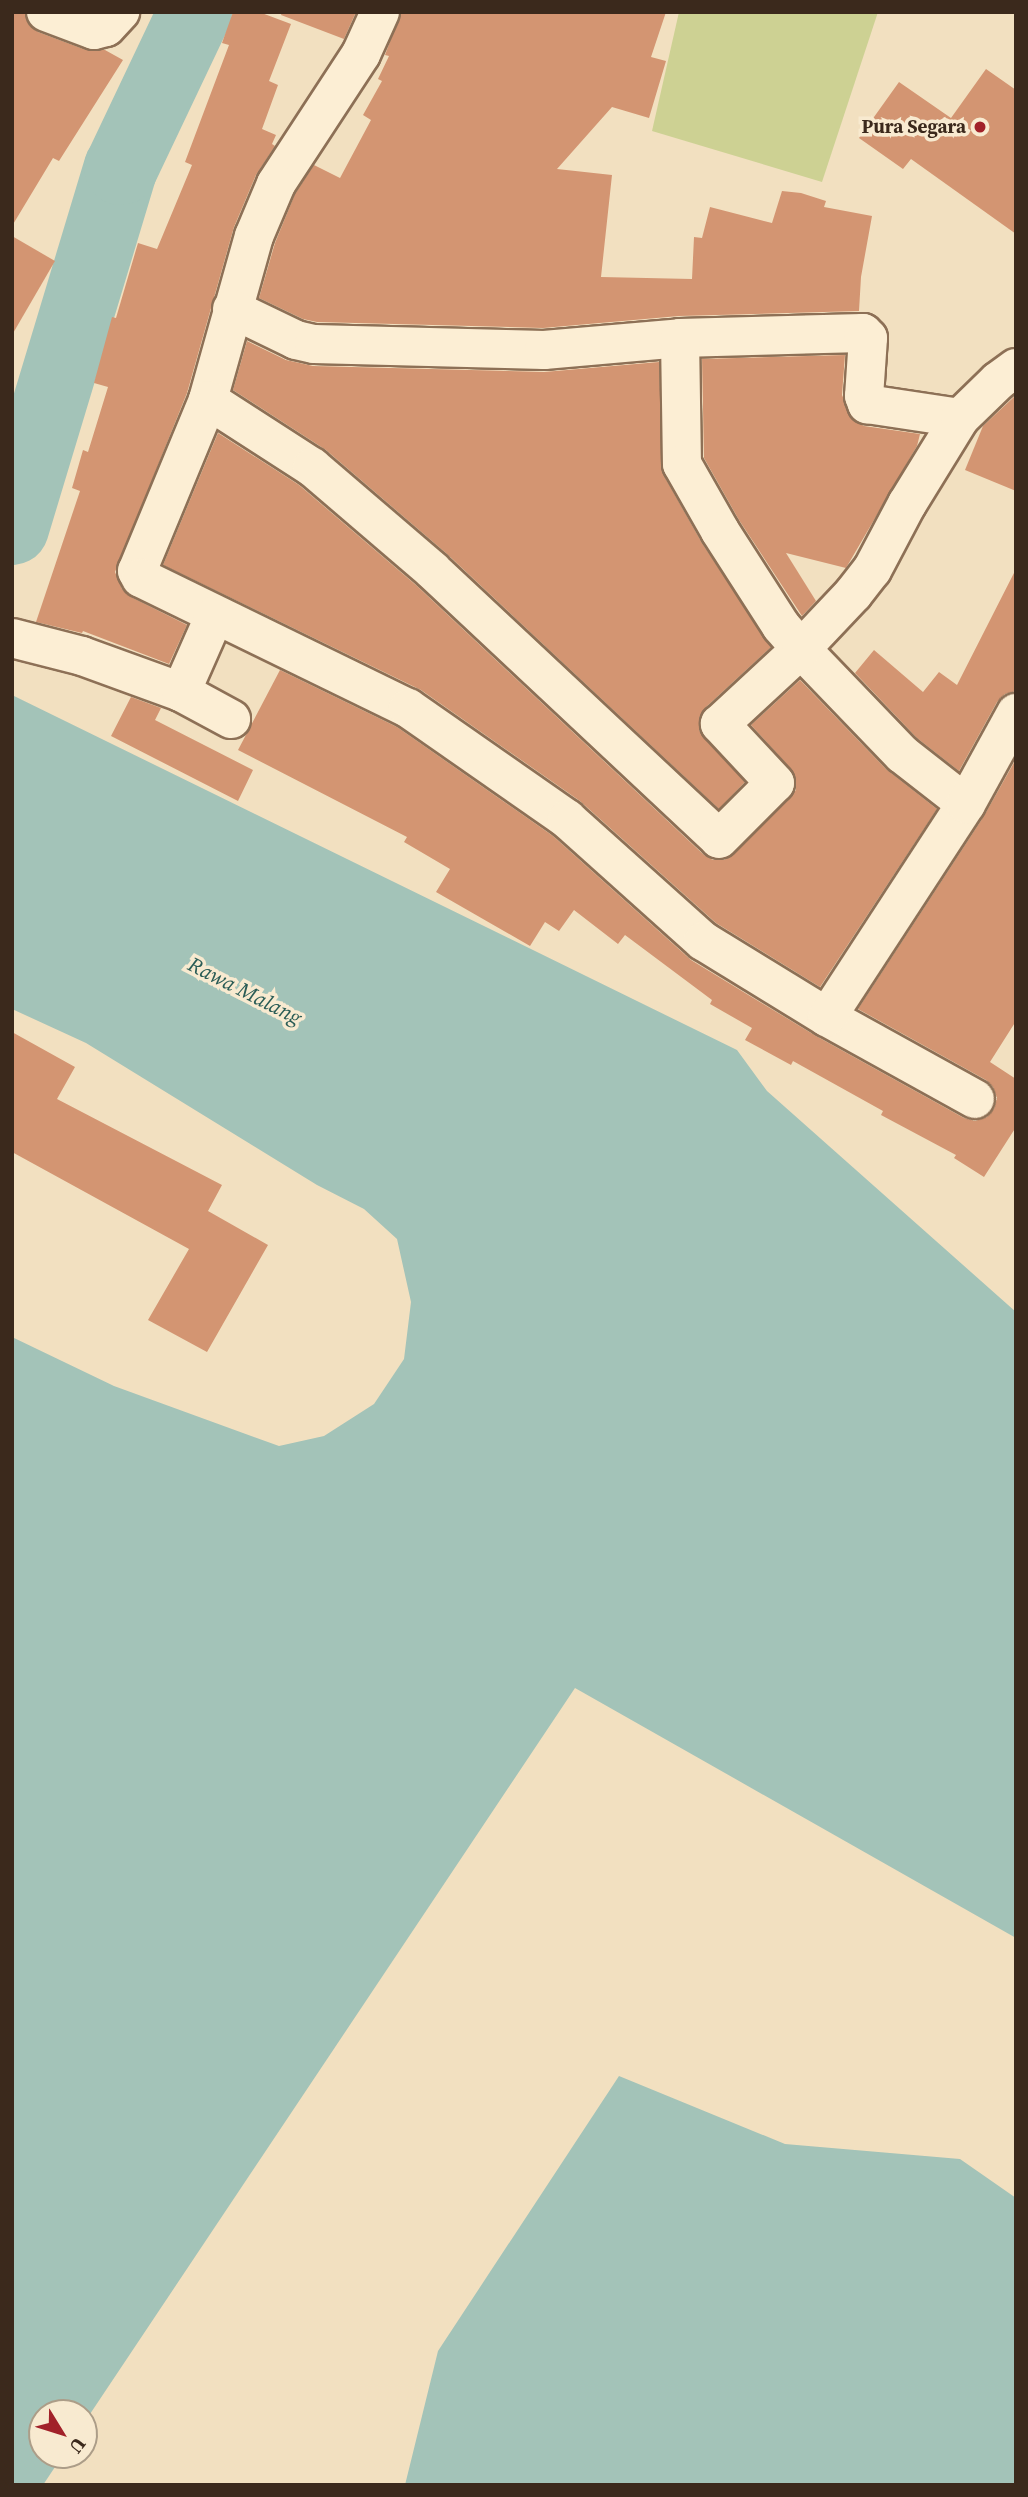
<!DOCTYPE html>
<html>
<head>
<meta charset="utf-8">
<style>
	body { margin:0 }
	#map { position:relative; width:1028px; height:2497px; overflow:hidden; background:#f2e0c0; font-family:"Source Serif 4",serif }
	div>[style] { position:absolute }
	.green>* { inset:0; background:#cdd193 }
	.water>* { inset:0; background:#a3c3b8 }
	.river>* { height:74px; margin:-37px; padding:0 37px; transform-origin:37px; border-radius:37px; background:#a3c3b8 }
	.building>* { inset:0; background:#d39572 }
	.roads { filter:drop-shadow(2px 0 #8d7056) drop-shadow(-2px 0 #8d7056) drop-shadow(0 2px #8d7056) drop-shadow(0 -2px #8d7056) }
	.street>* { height:38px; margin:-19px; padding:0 19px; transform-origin:19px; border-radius:19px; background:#fceed4 }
	.dots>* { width:19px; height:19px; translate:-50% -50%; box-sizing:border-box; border:4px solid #f8ead0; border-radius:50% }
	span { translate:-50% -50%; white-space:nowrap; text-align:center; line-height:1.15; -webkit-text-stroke:7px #f8ead0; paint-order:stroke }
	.poi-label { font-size:19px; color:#3b291c; font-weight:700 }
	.right { translate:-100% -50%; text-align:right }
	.water-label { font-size:21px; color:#2a5c56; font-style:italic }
	.frame { position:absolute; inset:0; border:14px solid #3b291c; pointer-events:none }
	.north { position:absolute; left:28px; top:2399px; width:70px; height:70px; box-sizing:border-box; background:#f8ead0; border:2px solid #ac9d88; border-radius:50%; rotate:128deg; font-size:19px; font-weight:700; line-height:28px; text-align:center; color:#3b291c }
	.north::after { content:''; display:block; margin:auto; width:24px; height:32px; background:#a12129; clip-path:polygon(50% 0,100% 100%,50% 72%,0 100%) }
</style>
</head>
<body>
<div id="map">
	<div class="green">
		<i style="clip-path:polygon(679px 12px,878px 12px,822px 182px,652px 131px)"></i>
	</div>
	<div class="water">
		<i style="clip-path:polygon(12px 695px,737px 1050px,767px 1091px,1016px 1312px,1016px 1938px,575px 1688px,84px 2423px,84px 2413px,42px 2413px,42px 2455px,63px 2455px,43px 2485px,12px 2485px,12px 1337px,114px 1386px,279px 1446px,324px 1436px,374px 1404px,404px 1359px,411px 1302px,397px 1239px,364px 1209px,317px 1185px,86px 1043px,12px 1009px)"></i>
		<i style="clip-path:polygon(619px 2076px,785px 2144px,960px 2159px,1016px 2198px,1016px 2485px,405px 2485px,438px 2351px)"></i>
	</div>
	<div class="river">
		<i style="left:12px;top:528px;width:376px;rotate:-73.2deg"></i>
		<i style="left:121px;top:168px;width:173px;rotate:-64.6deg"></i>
	</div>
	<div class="building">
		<i style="clip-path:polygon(12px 12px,25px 12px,29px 25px,38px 32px,86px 50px,105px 50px,123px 60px,59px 161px,53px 158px,12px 226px)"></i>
		<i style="clip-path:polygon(233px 12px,259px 12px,291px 24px,269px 81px,278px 85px,262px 129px,276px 135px,272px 144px,275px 146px,256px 175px,234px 227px,187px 393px,115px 572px,122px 589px,131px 597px,187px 625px,169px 664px,83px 631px,82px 633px,36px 622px,80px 491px,72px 488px,83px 450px,88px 452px,108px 387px,94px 383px,112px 317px,116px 318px,138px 243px,157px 249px,192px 165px,185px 162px,229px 45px,222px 43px)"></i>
		<i style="clip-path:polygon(282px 12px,356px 12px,344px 39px,281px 15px)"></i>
		<i style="clip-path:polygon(401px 12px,666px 12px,651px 57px,666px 61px,649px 118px,612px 107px,557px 169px,612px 175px,601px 277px,692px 279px,694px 237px,702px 238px,710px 207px,772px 223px,782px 191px,801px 193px,826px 201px,824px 207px,872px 216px,861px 277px,859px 311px,679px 316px,543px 328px,317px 322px,303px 319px,259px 298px,275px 243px,295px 194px,314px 165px,340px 178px,371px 120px,363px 115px,382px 81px,378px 79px,389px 56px,385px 55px)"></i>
		<i style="clip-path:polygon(986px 69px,1016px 90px,1016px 234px,911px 159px,903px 169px,859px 138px,899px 82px,951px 118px)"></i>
		<i style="clip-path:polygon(12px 236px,55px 261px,12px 335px)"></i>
		<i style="clip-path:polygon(247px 341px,286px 360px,313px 366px,544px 372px,659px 362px,663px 474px,702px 543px,771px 647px,705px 708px,699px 718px,699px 730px,704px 738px,745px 782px,719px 809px,446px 553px,326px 450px,233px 390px)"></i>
		<i style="clip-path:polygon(845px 355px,842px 395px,853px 420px,864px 426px,920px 434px,917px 446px,846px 568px,786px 553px,816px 601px,802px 616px,739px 520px,704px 458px,702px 359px)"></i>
		<i style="clip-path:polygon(1016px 395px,1016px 491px,965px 470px,983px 426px)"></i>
		<i style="clip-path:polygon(218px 433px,299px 485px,417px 586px,704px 855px,713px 860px,724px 860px,734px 854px,796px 790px,796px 779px,791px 769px,751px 725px,800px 680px,886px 769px,937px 809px,820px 987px,716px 923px,580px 801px,421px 690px,163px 565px)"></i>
		<i style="clip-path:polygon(1016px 569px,1016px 691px,1005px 694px,997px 702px,959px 771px,917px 738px,855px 673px,874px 650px,923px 692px,939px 672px,957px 685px)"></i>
		<i style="clip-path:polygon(280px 670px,397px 727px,553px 836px,691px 960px,816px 1036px,964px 1118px,975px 1121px,987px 1117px,994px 1109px,997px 1098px,993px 1087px,986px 1080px,858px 1009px,984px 816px,1016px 759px,1016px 1021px,990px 1062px,1016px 1079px,1016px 1127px,984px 1177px,954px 1158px,956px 1155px,881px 1115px,883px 1111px,793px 1061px,791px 1065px,745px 1040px,752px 1028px,710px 1004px,712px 1000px,625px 935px,618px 944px,574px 910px,559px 931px,545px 922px,530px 946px,436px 892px,450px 869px,404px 842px,407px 837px,238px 750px)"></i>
		<i style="clip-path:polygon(131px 697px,161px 708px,155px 720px,253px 770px,238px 801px,111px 736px)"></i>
		<i style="clip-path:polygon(12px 1032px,75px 1067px,57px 1099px,222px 1185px,208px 1211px,268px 1245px,207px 1352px,148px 1320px,189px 1249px,12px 1152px)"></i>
	</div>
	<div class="roads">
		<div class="street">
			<i style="left:46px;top:12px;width:51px;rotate:20.6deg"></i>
			<i style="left:94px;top:30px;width:12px;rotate:-14deg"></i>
			<i style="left:106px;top:27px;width:21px;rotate:-47deg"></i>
			<i style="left:380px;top:12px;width:46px;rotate:114.3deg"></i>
			<i style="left:361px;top:54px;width:155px;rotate:123.2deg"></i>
			<i style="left:276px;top:184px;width:56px;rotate:112.9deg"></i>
			<i style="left:254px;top:236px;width:170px;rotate:105.7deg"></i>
			<i style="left:208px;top:400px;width:185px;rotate:112.5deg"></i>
			<i style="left:137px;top:571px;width:8px;rotate:60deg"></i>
			<i style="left:141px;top:578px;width:297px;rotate:26deg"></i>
			<i style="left:408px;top:708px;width:194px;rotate:34.9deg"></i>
			<i style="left:567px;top:819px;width:183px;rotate:41.9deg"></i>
			<i style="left:703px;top:941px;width:145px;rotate:31.5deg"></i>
			<i style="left:827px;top:1017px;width:169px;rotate:29deg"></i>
			<i style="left:232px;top:309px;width:71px;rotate:25.8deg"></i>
			<i style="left:296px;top:340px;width:18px;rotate:13deg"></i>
			<i style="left:314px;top:344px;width:230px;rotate:1.5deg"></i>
			<i style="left:544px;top:350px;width:137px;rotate:-5deg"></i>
			<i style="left:680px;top:338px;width:183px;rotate:-1.6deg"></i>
			<i style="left:863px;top:333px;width:7px;rotate:45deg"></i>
			<i style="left:868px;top:338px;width:58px;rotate:93.9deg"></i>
			<i style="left:864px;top:396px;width:9px;rotate:69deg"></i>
			<i style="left:867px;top:404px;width:94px;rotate:8.6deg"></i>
			<i style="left:680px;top:338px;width:126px;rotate:89.1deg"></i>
			<i style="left:682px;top:464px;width:77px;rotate:60.4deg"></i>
			<i style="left:720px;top:531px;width:113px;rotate:57.3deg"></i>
			<i style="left:781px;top:626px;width:30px;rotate:49deg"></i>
			<i style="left:801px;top:649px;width:146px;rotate:46.1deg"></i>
			<i style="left:902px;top:754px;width:81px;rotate:38deg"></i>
			<i style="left:208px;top:400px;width:124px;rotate:32.8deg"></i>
			<i style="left:312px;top:467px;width:158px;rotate:40.6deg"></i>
			<i style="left:432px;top:570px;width:393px;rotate:43.1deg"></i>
			<i style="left:719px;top:839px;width:79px;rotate:-45deg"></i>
			<i style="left:775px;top:783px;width:81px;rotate:-133deg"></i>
			<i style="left:720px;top:724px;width:110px;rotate:-42.8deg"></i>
			<i style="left:801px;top:649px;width:76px;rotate:-46.6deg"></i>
			<i style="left:853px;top:594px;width:31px;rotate:-52deg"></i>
			<i style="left:872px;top:570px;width:75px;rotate:-62.1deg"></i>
			<i style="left:907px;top:504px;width:101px;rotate:-58.4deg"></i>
			<i style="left:960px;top:418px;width:53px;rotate:-44.2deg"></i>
			<i style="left:998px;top:381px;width:22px;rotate:-36deg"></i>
			<i style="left:12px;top:638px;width:72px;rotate:14.4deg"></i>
			<i style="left:82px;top:656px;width:105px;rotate:20deg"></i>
			<i style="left:181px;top:692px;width:57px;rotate:28.4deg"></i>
			<i style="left:181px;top:692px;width:84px;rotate:-66.2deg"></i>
			<i style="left:827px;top:1017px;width:254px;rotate:-56.9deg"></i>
			<i style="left:966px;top:804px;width:104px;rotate:-61.2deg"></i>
		</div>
	</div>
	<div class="dots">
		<i style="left:980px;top:127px;background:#a12129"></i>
	</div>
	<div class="poi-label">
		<span class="right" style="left:966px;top:127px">Pura Segara</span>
	</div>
	<div class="water-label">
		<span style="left:245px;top:991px;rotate:27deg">Rawa Malang</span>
	</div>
	<div class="frame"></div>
	<div class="north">U</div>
</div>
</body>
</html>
